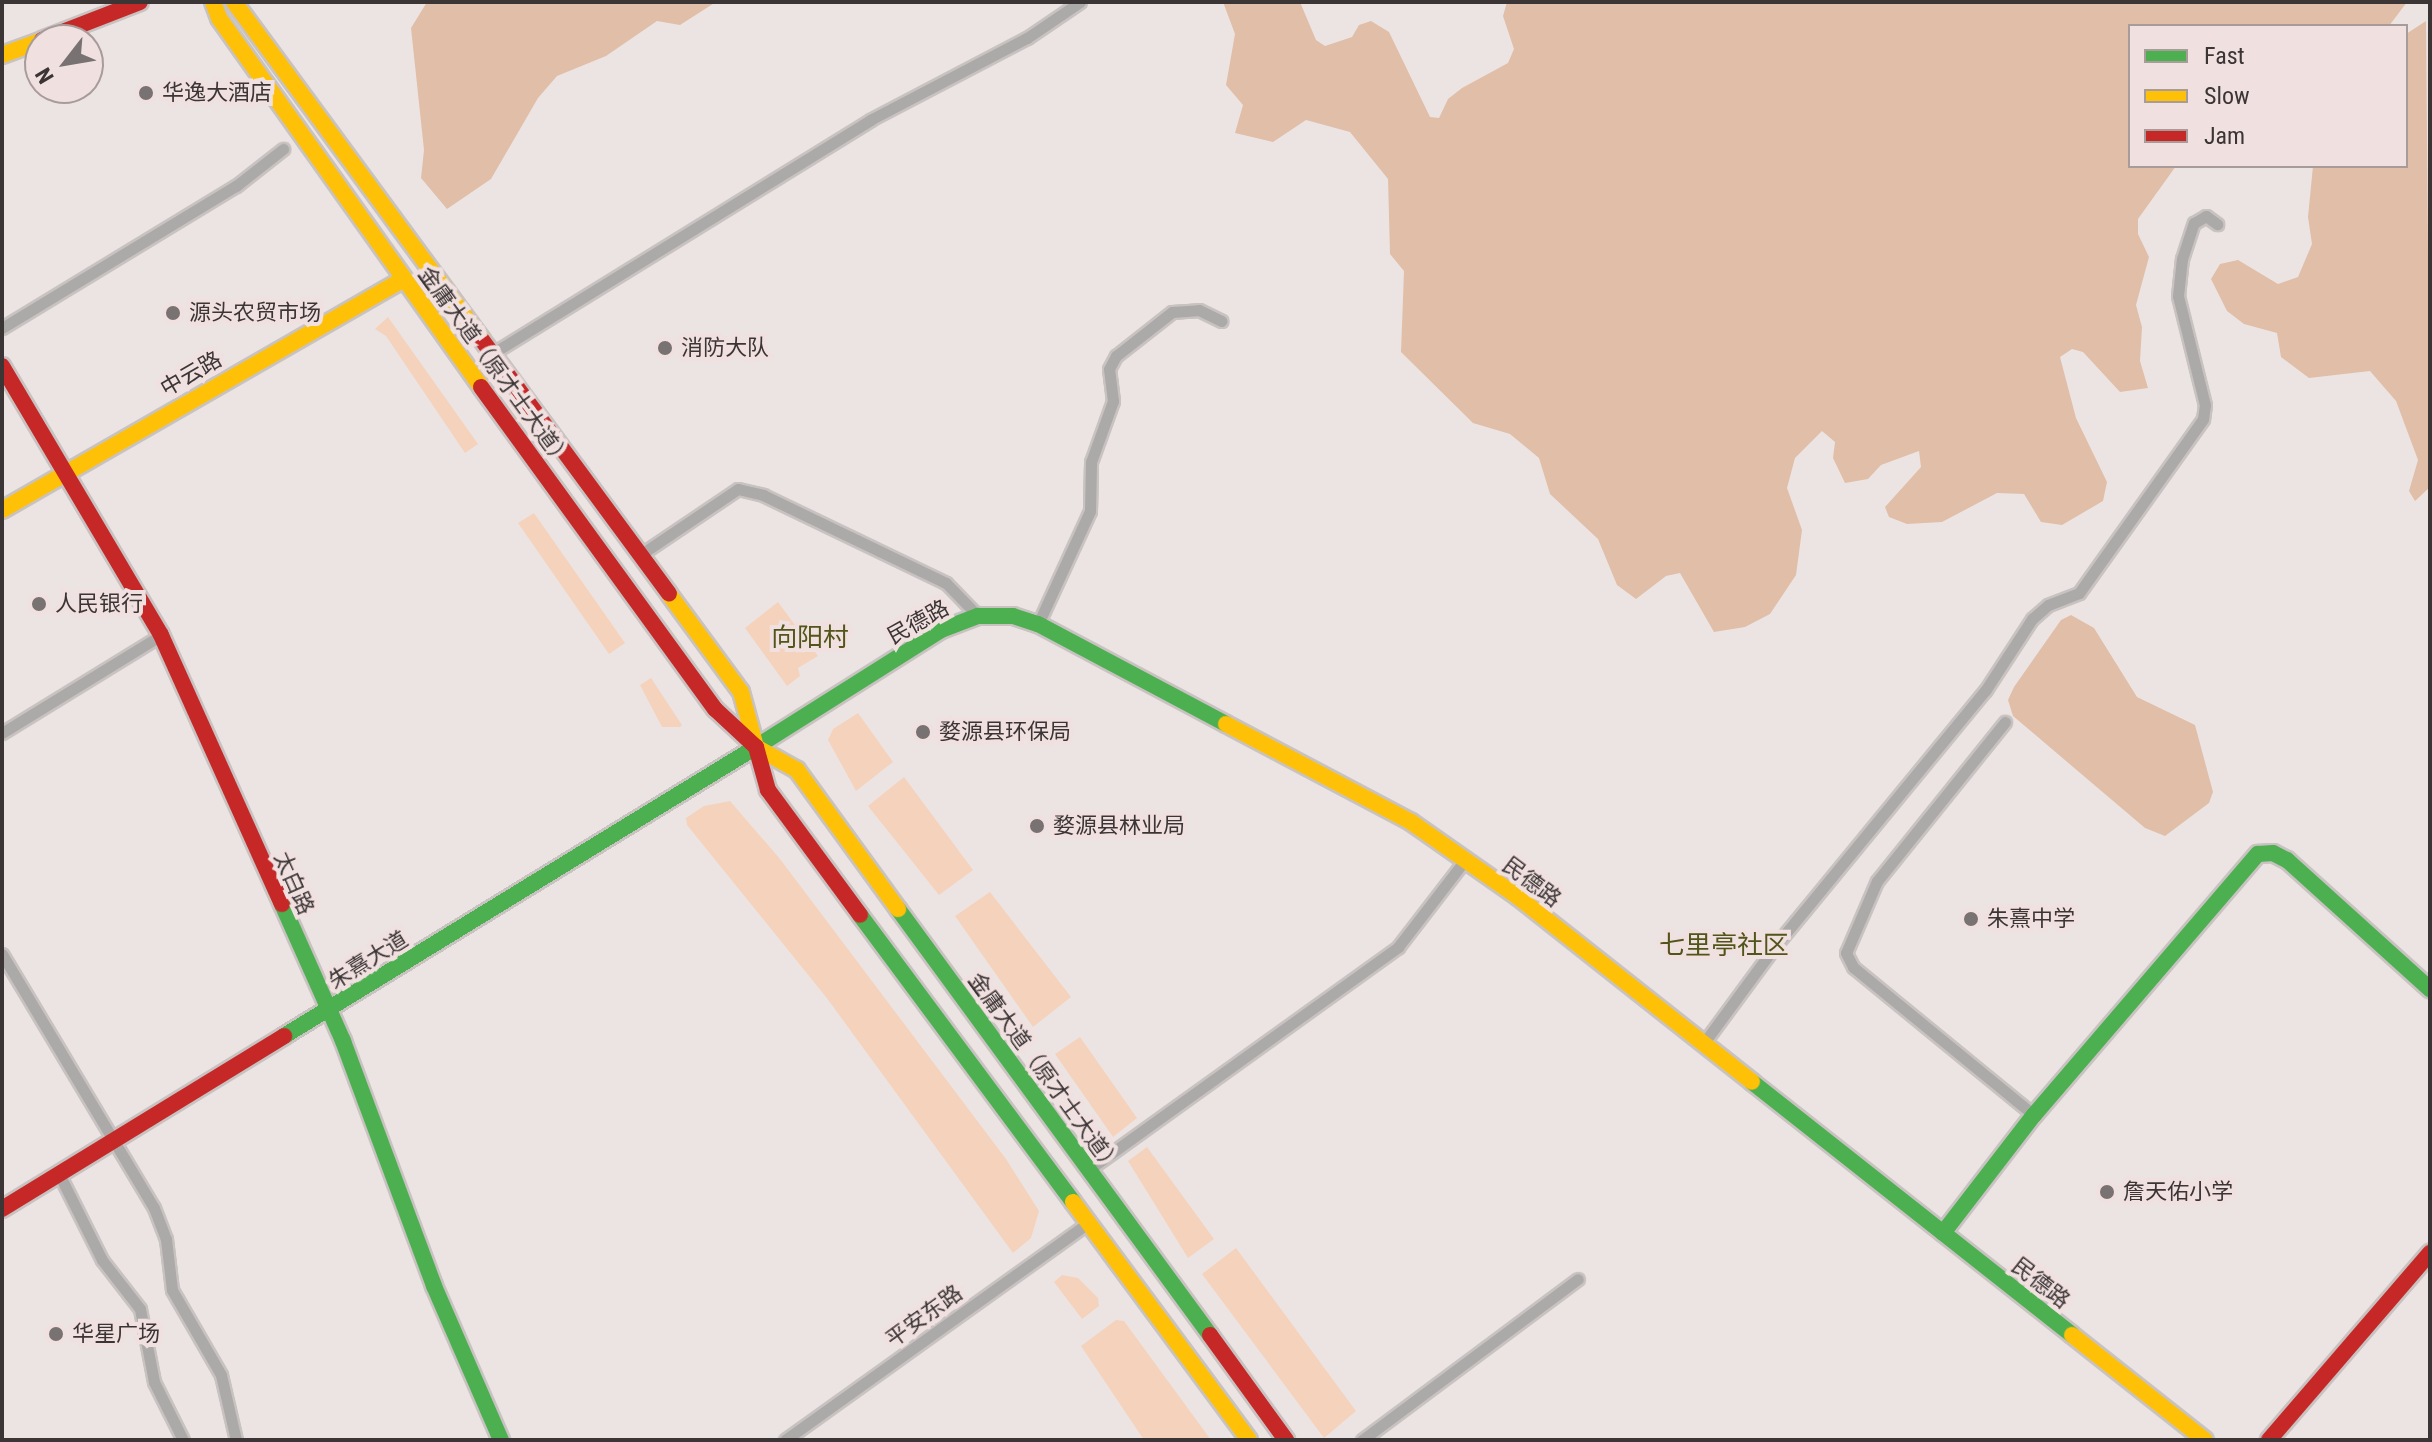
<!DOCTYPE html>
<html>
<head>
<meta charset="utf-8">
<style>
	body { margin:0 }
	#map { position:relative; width:2432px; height:1442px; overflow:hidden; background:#ece4e3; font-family:"Roboto Condensed","Noto Sans SC",sans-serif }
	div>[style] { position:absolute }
	.green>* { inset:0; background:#f5d2bb }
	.forest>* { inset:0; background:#e1bea7 }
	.roads { filter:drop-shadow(2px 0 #c8c2c1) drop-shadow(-2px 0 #c8c2c1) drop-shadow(0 2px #c8c2c1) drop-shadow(0 -2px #c8c2c1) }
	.street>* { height:11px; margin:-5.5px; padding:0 5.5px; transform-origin:5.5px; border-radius:5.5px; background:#aca9a9 }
	.fast>* { height:16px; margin:-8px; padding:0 8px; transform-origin:8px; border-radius:8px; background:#4caf50 }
	.slow>* { height:16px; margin:-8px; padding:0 8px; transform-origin:8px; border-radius:8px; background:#ffc107 }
	.jam>* { height:16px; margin:-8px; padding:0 8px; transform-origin:8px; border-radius:8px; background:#c62828 }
	.dots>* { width:22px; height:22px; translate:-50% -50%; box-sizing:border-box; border:4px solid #f0e0df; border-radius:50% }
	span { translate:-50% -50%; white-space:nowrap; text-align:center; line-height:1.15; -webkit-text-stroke:8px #f0e0df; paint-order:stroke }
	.poi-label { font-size:22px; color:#3b3535 }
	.left { translate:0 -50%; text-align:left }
	.street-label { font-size:22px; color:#3b3535 }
	.quarter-label { font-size:26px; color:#51551a }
	.frame { position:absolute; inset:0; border:4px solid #3b3535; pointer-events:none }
	.legend { position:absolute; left:2128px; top:24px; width:280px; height:144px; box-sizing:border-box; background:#f0e0df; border:2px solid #a89c9b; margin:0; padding:10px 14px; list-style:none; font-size:24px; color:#3b3535 }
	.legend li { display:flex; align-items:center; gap:16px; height:40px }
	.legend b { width:40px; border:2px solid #a89c9b }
	.north { position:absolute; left:24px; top:24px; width:80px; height:80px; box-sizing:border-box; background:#f0e0df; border:2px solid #a89c9b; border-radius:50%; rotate:239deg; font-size:22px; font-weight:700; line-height:32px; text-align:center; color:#3b3535 }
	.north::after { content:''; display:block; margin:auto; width:28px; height:36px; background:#797272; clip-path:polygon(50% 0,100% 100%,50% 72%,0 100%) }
</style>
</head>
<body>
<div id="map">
	<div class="green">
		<i style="clip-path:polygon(388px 317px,478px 444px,465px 453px,386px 336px,375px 329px)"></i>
		<i style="clip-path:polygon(534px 513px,625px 643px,609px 654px,518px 523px)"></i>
		<i style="clip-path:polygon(778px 602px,818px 656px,798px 668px,800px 676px,787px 686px,745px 628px)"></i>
		<i style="clip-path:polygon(651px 678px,682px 725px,680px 727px,662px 727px,640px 685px)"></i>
		<i style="clip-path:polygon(858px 713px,893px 762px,856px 791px,828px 740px,833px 729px)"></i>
		<i style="clip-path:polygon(904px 777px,973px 870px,939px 895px,868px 806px)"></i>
		<i style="clip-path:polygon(730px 801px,780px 859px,1006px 1159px,1039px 1211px,1031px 1238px,1013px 1253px,826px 997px,687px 825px,686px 818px,704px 806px)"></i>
		<i style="clip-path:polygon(990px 892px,1071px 997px,1033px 1027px,955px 916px)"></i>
		<i style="clip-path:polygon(1080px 1037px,1137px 1118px,1113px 1137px,1055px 1054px)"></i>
		<i style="clip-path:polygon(1147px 1147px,1214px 1239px,1188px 1258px,1128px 1161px)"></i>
		<i style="clip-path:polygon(1236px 1248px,1356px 1411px,1324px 1438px,1202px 1274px)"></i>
		<i style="clip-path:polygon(1062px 1275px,1078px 1278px,1098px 1298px,1099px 1306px,1082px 1319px,1054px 1282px)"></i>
		<i style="clip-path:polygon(1116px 1320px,1124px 1321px,1211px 1440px,1144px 1440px,1081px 1346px)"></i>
	</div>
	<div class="forest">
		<i style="clip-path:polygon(427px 2px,716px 2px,680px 25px,657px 21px,606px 56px,557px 76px,538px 98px,491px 179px,447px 209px,421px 178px,424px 150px,411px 28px)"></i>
		<i style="clip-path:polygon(1223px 2px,1300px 2px,1316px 40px,1325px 46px,1352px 37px,1359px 25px,1371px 21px,1389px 32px,1430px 117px,1439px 118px,1448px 99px,1462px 88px,1508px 63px,1514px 49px,1503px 16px,1507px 2px,2407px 2px,2389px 26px,2130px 26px,2130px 166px,2176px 166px,2138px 219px,2138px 234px,2149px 257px,2136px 305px,2142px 327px,2140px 361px,2148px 388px,2120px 392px,2083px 352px,2072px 349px,2060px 357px,2076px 418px,2107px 482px,2103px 501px,2062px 525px,2041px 522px,2024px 494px,1997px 493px,1942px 522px,1907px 524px,1889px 517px,1885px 507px,1921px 467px,1919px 451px,1881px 465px,1868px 479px,1845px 483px,1833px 458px,1835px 442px,1822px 431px,1795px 458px,1787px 488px,1802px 530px,1796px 575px,1770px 614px,1745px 627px,1714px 632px,1680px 573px,1666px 576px,1636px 599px,1617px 585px,1598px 539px,1550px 494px,1539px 458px,1510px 434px,1473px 423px,1401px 352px,1404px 271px,1390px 254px,1388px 179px,1350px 132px,1306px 120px,1273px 142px,1235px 133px,1243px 105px,1226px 85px,1235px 34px)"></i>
		<i style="clip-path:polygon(2426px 21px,2430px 487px,2415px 501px,2409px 491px,2418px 460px,2396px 401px,2370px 371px,2309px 378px,2281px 357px,2277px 333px,2244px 324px,2227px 311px,2211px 279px,2220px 264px,2238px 260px,2278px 284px,2298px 277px,2312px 244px,2308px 217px,2313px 166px,2406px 166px,2406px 34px)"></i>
		<i style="clip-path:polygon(2071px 615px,2094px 628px,2137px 697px,2195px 725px,2213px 792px,2209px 803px,2165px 836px,2145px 828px,2013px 716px,2008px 700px,2014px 687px,2061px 620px)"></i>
	</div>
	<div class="roads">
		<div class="street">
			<i style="left:2px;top:328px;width:274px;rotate:-31.3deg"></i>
			<i style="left:236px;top:186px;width:60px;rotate:-38.2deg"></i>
			<i style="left:490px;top:355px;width:447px;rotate:-31.7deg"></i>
			<i style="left:870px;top:120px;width:177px;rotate:-27.6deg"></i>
			<i style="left:1027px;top:38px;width:64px;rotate:-34.2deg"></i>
			<i style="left:640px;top:555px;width:118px;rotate:-34deg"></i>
			<i style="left:738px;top:489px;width:26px;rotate:13deg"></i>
			<i style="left:763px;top:495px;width:203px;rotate:25.7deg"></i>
			<i style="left:946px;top:583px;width:46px;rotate:45.9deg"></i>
			<i style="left:1038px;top:624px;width:124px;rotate:-65.3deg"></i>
			<i style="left:1090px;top:511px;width:49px;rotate:-88.8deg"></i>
			<i style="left:1091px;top:462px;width:65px;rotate:-70.2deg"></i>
			<i style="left:1113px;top:401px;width:32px;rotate:-97deg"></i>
			<i style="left:1109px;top:369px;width:15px;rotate:-62deg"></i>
			<i style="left:1116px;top:356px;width:71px;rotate:-38.2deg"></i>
			<i style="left:1172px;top:312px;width:27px;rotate:-4deg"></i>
			<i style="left:1199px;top:310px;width:25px;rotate:26deg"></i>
			<i style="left:2005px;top:722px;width:204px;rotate:128.8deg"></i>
			<i style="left:1877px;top:881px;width:78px;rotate:113.3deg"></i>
			<i style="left:1846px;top:953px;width:16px;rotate:63deg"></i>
			<i style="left:1853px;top:967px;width:234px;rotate:39.3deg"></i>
			<i style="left:2px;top:733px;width:187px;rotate:-31.6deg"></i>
			<i style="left:2px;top:954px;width:296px;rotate:59.1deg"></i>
			<i style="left:154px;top:1208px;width:33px;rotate:69deg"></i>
			<i style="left:166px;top:1239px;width:51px;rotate:83.3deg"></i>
			<i style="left:172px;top:1290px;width:98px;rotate:60deg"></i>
			<i style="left:221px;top:1375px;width:67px;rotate:77deg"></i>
			<i style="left:1703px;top:1044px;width:123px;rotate:-53.6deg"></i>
			<i style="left:1776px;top:945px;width:329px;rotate:-50.6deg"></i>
			<i style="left:1985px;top:691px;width:86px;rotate:-56.9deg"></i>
			<i style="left:2032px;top:619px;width:21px;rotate:-41deg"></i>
			<i style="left:2048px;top:605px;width:33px;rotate:-21deg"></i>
			<i style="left:2079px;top:593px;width:214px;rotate:-54.5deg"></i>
			<i style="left:2203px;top:419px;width:14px;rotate:-82deg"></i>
			<i style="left:2205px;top:405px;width:112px;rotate:-103.9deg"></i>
			<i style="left:2178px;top:296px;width:37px;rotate:-84deg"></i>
			<i style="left:2182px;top:259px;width:38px;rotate:-72deg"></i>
			<i style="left:2194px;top:223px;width:14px;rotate:-30deg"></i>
			<i style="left:2206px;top:216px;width:14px;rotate:36deg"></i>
			<i style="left:1088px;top:1170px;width:382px;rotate:-35.7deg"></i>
			<i style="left:1398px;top:947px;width:110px;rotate:-52.4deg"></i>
			<i style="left:59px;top:1174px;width:96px;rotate:63.4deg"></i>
			<i style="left:102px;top:1260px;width:62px;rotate:52.2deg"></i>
			<i style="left:140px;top:1309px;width:74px;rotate:79.1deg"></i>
			<i style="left:154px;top:1382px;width:65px;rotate:63.4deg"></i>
			<i style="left:785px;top:1440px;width:371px;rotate:-35.6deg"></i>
			<i style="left:1362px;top:1440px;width:269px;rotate:-36.7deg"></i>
		</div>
		<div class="fast">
			<i style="left:756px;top:747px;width:219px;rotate:-32.3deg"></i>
			<i style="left:941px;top:630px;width:40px;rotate:-21deg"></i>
			<i style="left:978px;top:616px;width:35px"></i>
			<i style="left:1013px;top:616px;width:26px;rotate:18deg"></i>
			<i style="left:1038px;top:624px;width:213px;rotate:28deg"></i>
			<i style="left:282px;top:904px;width:150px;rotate:66deg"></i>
			<i style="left:343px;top:1041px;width:261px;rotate:69.6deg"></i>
			<i style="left:434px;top:1286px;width:168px;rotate:66.5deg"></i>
			<i style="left:898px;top:909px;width:528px;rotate:53.78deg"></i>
			<i style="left:860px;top:915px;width:357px;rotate:53.4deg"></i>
			<i style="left:284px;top:1036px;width:553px;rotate:-31.48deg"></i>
			<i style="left:1752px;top:1082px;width:408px;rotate:38.3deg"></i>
			<i style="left:1943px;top:1233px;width:149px;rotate:-52.4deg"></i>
			<i style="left:2034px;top:1115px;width:344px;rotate:-49.4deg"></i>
			<i style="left:2258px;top:854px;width:15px;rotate:-4deg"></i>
			<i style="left:2273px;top:853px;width:16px;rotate:27deg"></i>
			<i style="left:2287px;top:860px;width:193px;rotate:42.1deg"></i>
		</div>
		<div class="slow">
			<i style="left:213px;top:2px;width:17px;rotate:69deg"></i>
			<i style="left:219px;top:18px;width:453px;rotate:54.6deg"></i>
			<i style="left:234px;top:2px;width:419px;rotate:53.7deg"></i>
			<i style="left:2px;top:55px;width:40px;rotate:-20.2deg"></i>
			<i style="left:2px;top:510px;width:463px;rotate:-29.9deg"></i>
			<i style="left:669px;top:594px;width:122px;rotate:53.7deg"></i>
			<i style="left:741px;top:692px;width:57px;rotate:74.7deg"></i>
			<i style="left:756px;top:747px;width:47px;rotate:29.3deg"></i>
			<i style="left:797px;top:770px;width:172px;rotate:54deg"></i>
			<i style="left:1226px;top:724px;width:209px;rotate:27.9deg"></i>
			<i style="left:1411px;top:822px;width:131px;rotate:35deg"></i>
			<i style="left:1518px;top:897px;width:298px;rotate:38.3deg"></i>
			<i style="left:1073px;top:1202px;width:296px;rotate:53.5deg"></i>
			<i style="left:2072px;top:1335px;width:169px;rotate:38.3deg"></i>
		</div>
		<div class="jam">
			<i style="left:42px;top:40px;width:105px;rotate:-21.2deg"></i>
			<i style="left:482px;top:340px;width:315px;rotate:53.6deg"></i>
			<i style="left:2px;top:366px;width:312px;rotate:59.4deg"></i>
			<i style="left:161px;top:635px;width:295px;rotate:65.8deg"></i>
			<i style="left:481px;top:387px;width:398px;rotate:54deg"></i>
			<i style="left:715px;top:709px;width:56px;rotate:42.8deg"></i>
			<i style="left:756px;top:747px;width:45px;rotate:74.4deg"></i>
			<i style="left:768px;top:790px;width:155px;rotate:53.6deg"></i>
			<i style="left:2px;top:1209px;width:331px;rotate:-31.5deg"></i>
			<i style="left:1210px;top:1335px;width:130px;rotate:54.1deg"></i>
			<i style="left:2269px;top:1440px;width:247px;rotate:-49.3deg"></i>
		</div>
	</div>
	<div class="dots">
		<i style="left:146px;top:93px;background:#797272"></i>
		<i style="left:173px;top:313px;background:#797272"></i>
		<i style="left:665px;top:348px;background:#797272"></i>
		<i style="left:39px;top:604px;background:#797272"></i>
		<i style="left:923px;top:732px;background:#797272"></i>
		<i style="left:1037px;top:826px;background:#797272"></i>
		<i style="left:1971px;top:919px;background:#797272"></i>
		<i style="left:2107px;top:1192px;background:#797272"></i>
		<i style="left:56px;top:1334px;background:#797272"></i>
	</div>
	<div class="poi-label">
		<span class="left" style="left:162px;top:93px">华逸大酒店</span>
		<span class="left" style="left:189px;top:313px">源头农贸市场</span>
		<span class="left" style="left:681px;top:348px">消防大队</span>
		<span class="left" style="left:55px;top:604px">人民银行</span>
		<span class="left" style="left:939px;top:732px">婺源县环保局</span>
		<span class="left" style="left:1053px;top:826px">婺源县林业局</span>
		<span class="left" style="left:1987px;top:919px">朱熹中学</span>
		<span class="left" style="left:2123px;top:1192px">詹天佑小学</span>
		<span class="left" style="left:72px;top:1334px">华星广场</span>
	</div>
	<div class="street-label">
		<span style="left:495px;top:367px;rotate:54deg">金庸大道（原才士大道）</span>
		<span style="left:191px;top:374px;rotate:-30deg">中云路</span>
		<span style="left:918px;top:622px;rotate:-29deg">民德路</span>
		<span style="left:1532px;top:882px;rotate:37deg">民德路</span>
		<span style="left:294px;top:883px;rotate:66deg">太白路</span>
		<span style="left:368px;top:960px;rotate:-32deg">朱熹大道</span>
		<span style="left:1045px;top:1073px;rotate:54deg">金庸大道（原才士大道）</span>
		<span style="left:2041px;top:1283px;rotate:38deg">民德路</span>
		<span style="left:924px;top:1316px;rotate:-36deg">平安东路</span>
	</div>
	<div class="quarter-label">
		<span style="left:810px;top:638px">向阳村</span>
		<span style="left:1724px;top:946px">七里亭社区</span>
	</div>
	<div class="frame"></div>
	<ul class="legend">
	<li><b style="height:10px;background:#4caf50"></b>Fast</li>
	<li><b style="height:10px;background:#ffc107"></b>Slow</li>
	<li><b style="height:10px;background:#c62828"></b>Jam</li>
	</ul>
	<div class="north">N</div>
</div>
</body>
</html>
